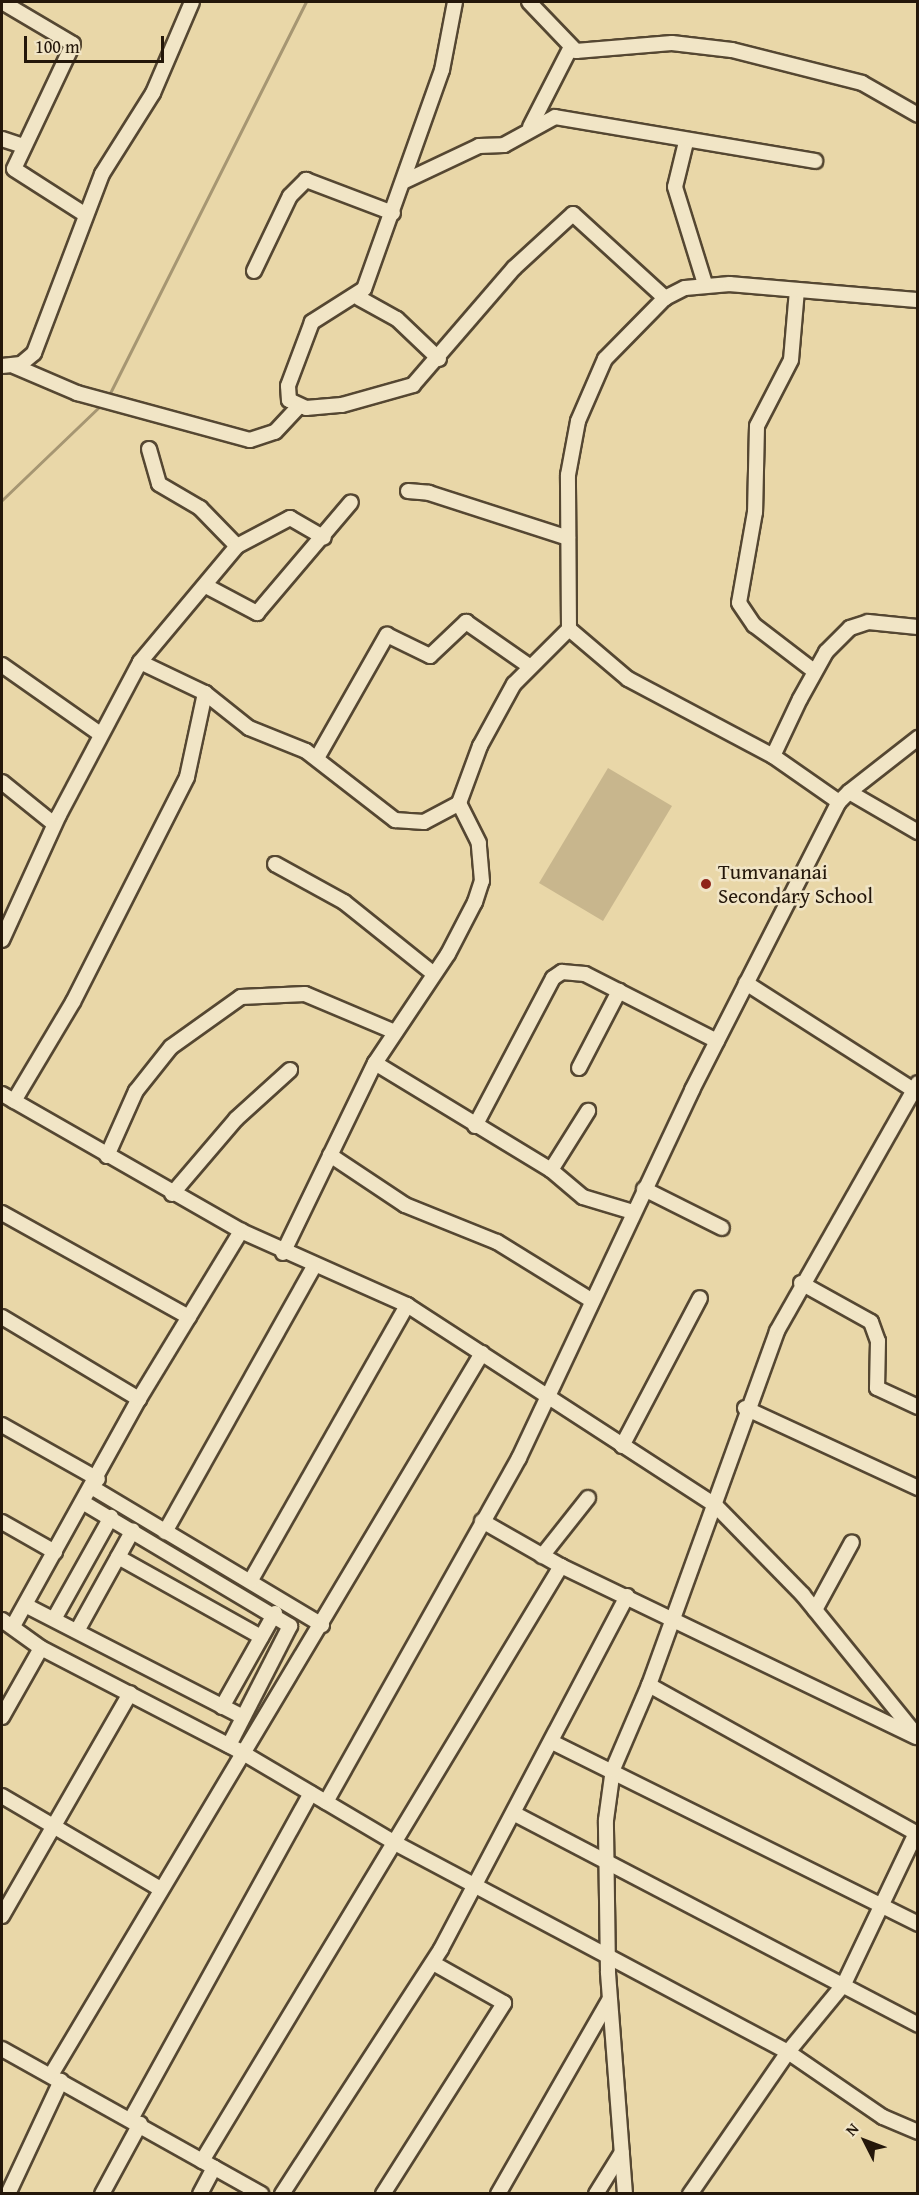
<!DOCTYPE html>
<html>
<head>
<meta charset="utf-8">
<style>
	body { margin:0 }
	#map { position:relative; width:919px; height:2195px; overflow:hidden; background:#e9d7a8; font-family:"Gentium Book Plus",serif }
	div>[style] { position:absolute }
	.green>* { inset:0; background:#c8b68d }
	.stream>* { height:3px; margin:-1.5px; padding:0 1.5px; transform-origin:1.5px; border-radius:1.5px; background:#a69672 }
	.roads { filter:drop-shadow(2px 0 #554732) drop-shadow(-2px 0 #554732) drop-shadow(0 2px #554732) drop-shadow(0 -2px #554732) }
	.minor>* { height:14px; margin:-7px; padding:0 7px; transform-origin:7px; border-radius:7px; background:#f1e5c6 }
	.dots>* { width:16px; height:16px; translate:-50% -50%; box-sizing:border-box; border:3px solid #f1e5c6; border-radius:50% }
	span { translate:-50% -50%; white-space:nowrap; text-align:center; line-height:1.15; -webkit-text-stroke:5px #f1e5c6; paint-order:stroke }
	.poi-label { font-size:21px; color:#24170a }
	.left { translate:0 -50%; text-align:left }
	.frame { position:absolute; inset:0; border:3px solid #24170a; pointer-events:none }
	.north { position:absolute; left:835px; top:2111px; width:60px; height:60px; -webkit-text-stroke:4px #f1e5c6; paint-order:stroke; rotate:312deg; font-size:16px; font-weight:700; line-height:24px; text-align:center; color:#24170a }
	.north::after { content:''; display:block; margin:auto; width:21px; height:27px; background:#24170a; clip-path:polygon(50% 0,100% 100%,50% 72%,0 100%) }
	.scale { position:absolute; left:24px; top:36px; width:140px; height:27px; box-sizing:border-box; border:3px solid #24170a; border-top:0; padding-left:8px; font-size:18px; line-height:21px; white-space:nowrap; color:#24170a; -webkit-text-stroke:4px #f1e5c6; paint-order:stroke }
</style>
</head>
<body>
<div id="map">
	<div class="green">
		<i style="clip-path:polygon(608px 768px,672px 806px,603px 921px,539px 883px)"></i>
	</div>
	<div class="stream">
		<i style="left:108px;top:397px;width:442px;rotate:-63.4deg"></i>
		<i style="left:2px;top:500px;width:139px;rotate:-43.8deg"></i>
	</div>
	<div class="roads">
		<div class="minor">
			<i style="left:2px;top:2px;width:82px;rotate:30.6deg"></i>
			<i style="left:73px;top:44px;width:138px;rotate:115.3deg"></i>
			<i style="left:14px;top:169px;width:85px;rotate:32.6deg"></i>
			<i style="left:455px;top:2px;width:69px;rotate:100.8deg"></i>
			<i style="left:442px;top:70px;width:232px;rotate:109.6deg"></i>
			<i style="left:364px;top:289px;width:62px;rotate:147.6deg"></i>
			<i style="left:312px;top:322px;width:68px;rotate:110.6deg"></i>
			<i style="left:288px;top:386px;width:14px;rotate:86deg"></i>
			<i style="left:289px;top:400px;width:19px;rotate:25deg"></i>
			<i style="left:306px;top:408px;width:36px;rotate:-5deg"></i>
			<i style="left:342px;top:405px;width:74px;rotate:-15.7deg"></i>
			<i style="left:413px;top:385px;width:155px;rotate:-49.2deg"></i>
			<i style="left:514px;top:268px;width:80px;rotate:-42.5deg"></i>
			<i style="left:573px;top:214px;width:125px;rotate:42.4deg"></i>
			<i style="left:529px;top:2px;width:68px;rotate:46.2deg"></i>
			<i style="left:576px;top:51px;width:96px;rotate:-4.8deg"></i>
			<i style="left:672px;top:43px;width:60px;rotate:6.7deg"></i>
			<i style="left:732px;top:50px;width:134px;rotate:14.2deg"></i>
			<i style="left:862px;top:83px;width:64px;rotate:29.7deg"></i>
			<i style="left:530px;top:127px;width:88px;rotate:-62.9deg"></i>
			<i style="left:2px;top:139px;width:22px;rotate:18deg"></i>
			<i style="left:686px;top:142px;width:46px;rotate:103.7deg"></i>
			<i style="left:675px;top:187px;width:102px;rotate:72.8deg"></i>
			<i style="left:405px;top:181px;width:82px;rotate:-25.3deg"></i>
			<i style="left:479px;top:146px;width:25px;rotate:-2deg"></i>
			<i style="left:504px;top:145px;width:58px;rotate:-28.8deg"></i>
			<i style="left:555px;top:117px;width:264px;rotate:9.6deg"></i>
			<i style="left:254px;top:271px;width:83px;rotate:-64.4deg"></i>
			<i style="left:290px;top:196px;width:23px;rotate:-45deg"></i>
			<i style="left:306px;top:180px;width:93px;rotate:20.8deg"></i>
			<i style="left:797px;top:290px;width:70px;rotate:94.9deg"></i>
			<i style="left:791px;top:360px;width:74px;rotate:117.3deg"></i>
			<i style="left:757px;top:426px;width:86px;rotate:91.3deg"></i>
			<i style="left:755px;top:512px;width:92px;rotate:100deg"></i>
			<i style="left:739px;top:603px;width:27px;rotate:56deg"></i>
			<i style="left:754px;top:625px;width:76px;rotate:37.5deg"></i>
			<i style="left:359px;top:298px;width:43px;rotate:28.9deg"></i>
			<i style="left:397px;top:319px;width:58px;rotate:43.6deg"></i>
			<i style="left:2px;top:366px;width:19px;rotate:-6deg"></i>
			<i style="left:21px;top:364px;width:17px;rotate:-40deg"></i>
			<i style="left:34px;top:353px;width:191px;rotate:-69.2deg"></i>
			<i style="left:102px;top:174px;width:96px;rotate:-57.8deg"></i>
			<i style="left:153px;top:93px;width:99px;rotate:-66.8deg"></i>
			<i style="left:14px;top:366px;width:69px;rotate:23.2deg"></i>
			<i style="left:77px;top:393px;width:179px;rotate:15.2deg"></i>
			<i style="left:250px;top:440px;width:26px;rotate:-18deg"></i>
			<i style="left:275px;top:432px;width:34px;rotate:-47deg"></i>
			<i style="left:149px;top:449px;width:36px;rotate:74deg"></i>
			<i style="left:159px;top:484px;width:48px;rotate:30.3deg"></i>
			<i style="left:200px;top:508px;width:53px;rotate:45.8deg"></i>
			<i style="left:408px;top:491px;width:21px;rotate:5deg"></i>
			<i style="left:429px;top:493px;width:146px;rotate:17.9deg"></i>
			<i style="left:206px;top:586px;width:58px;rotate:27.9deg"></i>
			<i style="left:257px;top:613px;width:145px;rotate:-49.7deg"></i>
			<i style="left:2px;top:665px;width:120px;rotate:35.1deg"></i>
			<i style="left:205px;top:693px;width:56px;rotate:38.5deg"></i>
			<i style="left:249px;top:728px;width:61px;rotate:22deg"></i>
			<i style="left:306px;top:751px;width:113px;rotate:37.8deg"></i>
			<i style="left:395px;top:820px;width:29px;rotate:4deg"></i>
			<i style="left:424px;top:822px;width:40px;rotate:-28deg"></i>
			<i style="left:773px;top:756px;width:164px;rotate:-152deg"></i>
			<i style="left:628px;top:679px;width:77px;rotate:-139.7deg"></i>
			<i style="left:569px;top:629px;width:154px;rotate:-90.4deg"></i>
			<i style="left:568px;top:475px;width:55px;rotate:-79.5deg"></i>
			<i style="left:578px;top:421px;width:68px;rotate:-66.5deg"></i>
			<i style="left:605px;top:359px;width:86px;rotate:-45.5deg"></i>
			<i style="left:665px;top:298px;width:22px;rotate:-27deg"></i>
			<i style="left:685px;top:288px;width:45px;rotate:-5.1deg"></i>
			<i style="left:730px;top:284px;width:189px;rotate:4.9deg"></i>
			<i style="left:317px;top:758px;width:142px;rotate:-60.4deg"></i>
			<i style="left:387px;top:635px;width:48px;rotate:26deg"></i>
			<i style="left:430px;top:656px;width:50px;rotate:-43.4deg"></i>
			<i style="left:466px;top:622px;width:77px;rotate:34.9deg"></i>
			<i style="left:2px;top:782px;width:67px;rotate:38.9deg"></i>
			<i style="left:849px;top:792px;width:88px;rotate:-38deg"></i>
			<i style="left:839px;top:802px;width:14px;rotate:-45deg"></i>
			<i style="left:849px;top:792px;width:80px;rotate:30.1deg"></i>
			<i style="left:275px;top:864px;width:79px;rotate:28.8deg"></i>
			<i style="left:344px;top:902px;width:115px;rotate:38.7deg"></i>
			<i style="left:2px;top:940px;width:137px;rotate:-65.5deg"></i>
			<i style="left:59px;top:815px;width:173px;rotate:-62.1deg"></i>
			<i style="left:140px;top:662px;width:151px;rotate:-50.1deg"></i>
			<i style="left:237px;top:546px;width:60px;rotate:-27.8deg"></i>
			<i style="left:290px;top:518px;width:39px;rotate:30deg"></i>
			<i style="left:746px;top:983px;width:198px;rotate:32.6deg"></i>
			<i style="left:375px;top:1063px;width:206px;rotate:31.3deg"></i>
			<i style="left:551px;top:1170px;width:42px;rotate:40.2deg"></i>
			<i style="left:583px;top:1197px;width:52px;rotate:16.7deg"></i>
			<i style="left:579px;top:1068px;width:87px;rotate:-62.5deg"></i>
			<i style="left:2px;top:1094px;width:275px;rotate:29.8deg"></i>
			<i style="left:241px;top:1231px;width:182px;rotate:24deg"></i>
			<i style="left:407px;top:1305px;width:366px;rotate:33deg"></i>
			<i style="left:714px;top:1504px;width:127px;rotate:45.6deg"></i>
			<i style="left:803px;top:1595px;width:183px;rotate:51deg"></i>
			<i style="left:14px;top:1101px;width:115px;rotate:-59.2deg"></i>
			<i style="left:73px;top:1002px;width:252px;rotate:-63.1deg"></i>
			<i style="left:187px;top:777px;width:86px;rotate:-77.9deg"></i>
			<i style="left:205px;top:693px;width:72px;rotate:-154.5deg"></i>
			<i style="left:475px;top:1126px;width:167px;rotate:-62.2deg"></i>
			<i style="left:553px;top:978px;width:11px;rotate:-34deg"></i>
			<i style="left:562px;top:972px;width:23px;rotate:5deg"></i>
			<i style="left:585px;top:974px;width:148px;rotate:26.9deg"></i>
			<i style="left:330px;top:1155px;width:90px;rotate:33.7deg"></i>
			<i style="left:405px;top:1205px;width:99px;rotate:21.9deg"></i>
			<i style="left:497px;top:1242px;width:110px;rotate:31.7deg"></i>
			<i style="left:107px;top:1156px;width:71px;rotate:-66deg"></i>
			<i style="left:136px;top:1091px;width:56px;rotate:-51.5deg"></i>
			<i style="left:171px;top:1047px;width:86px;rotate:-35.5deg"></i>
			<i style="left:241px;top:997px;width:64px;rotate:-2.7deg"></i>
			<i style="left:305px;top:994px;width:98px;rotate:22.9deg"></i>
			<i style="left:551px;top:1170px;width:70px;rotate:-57.9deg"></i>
			<i style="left:644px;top:1189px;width:87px;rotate:26.6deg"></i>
			<i style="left:172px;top:1194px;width:99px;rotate:-49.5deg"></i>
			<i style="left:236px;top:1119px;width:73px;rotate:-42.2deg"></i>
			<i style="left:2px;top:1213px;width:214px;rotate:29.1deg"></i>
			<i style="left:283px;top:1253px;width:211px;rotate:-64.2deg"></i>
			<i style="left:375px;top:1063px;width:131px;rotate:-56.2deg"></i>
			<i style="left:448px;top:954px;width:59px;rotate:-62.6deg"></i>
			<i style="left:475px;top:902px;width:22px;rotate:-72deg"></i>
			<i style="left:482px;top:881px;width:38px;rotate:-95deg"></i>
			<i style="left:479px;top:843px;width:45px;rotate:-116.6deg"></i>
			<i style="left:459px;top:803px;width:61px;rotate:-69.8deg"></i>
			<i style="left:480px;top:746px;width:71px;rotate:-61.3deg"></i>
			<i style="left:514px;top:684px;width:78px;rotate:-45deg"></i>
			<i style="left:801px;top:1283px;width:80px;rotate:29.1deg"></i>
			<i style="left:871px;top:1322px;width:20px;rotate:70deg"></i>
			<i style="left:878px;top:1341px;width:47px;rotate:91.2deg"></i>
			<i style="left:877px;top:1388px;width:45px;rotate:24.9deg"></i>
			<i style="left:2px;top:1317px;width:160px;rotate:30.9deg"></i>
			<i style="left:745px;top:1408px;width:191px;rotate:24.8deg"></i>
			<i style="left:2px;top:1425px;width:110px;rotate:29.4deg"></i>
			<i style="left:622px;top:1446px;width:167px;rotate:-62.2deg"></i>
			<i style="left:93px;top:1488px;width:267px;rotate:30.9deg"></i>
			<i style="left:84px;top:1503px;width:240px;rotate:30.8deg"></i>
			<i style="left:290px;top:1626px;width:134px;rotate:117.1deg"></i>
			<i style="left:482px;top:1521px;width:91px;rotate:29.7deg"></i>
			<i style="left:561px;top:1566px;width:394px;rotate:25.7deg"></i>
			<i style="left:2px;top:1522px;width:61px;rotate:29.5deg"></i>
			<i style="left:165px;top:1532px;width:305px;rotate:-60.7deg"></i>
			<i style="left:542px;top:1556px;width:74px;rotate:-51.6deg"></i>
			<i style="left:118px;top:1557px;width:164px;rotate:29.2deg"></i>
			<i style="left:251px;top:1580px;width:316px;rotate:-60.4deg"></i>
			<i style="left:27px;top:1606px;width:243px;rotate:27.2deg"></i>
			<i style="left:815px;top:1610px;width:77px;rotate:-61.4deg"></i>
			<i style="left:54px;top:1619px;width:117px;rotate:-60.8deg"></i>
			<i style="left:2px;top:1620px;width:48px;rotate:35.7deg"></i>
			<i style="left:41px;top:1648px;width:222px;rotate:27.4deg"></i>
			<i style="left:238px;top:1750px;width:182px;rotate:30.6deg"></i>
			<i style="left:395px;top:1843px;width:445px;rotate:28deg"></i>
			<i style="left:788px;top:2052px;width:115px;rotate:34.4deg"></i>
			<i style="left:883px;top:2117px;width:38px;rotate:23deg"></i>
			<i style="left:13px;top:1626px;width:260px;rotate:-61deg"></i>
			<i style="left:139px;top:1399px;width:197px;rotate:-58.7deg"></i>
			<i style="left:77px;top:1631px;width:115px;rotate:-61deg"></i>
			<i style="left:649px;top:1685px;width:305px;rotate:29deg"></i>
			<i style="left:916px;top:1833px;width:167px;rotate:115.5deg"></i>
			<i style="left:844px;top:1984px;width:88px;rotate:129.5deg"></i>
			<i style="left:788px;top:2052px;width:173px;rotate:124.6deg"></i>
			<i style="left:222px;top:1707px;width:108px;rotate:-60.6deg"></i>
			<i style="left:2px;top:1717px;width:79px;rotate:-60.5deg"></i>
			<i style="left:554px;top:1743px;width:407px;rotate:26.4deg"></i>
			<i style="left:2px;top:1796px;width:182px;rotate:30.4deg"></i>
			<i style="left:326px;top:1802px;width:394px;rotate:-60.7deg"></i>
			<i style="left:519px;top:1458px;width:407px;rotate:-64.8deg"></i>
			<i style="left:692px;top:1090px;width:323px;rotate:-63deg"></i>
			<i style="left:839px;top:802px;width:80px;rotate:-145.1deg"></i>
			<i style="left:773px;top:756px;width:63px;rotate:-64.7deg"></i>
			<i style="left:800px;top:699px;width:54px;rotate:-61deg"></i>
			<i style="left:826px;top:652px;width:34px;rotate:-45deg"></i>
			<i style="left:850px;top:628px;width:19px;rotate:-18deg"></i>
			<i style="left:868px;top:622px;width:50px;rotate:5.7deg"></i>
			<i style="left:515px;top:1814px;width:455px;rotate:27.6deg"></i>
			<i style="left:2px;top:1916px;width:257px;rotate:-60.1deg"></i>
			<i style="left:2px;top:2049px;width:297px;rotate:29.2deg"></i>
			<i style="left:51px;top:2075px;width:841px;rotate:-59.16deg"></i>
			<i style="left:131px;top:2119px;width:372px;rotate:-61.1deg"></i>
			<i style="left:202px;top:2161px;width:695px;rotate:-58.89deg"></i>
			<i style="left:8px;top:2194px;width:125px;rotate:-64.9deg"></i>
			<i style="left:102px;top:2194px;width:80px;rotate:-61.5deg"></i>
			<i style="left:200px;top:2194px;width:30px;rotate:-62deg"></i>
			<i style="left:282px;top:2194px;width:292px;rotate:-57deg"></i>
			<i style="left:441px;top:1949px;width:399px;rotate:-62.2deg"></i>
			<i style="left:383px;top:2194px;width:226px;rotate:-57.6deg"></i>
			<i style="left:504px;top:2003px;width:81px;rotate:-150.6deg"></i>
			<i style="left:498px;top:2194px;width:224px;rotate:-60.2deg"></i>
			<i style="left:596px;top:2194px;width:49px;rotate:-58.2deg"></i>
			<i style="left:625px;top:2194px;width:223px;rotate:-94.4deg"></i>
			<i style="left:608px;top:1972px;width:152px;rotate:-90.8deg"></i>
			<i style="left:606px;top:1820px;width:51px;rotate:-82.2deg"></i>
			<i style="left:613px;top:1769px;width:91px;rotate:-66.8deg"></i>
			<i style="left:649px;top:1685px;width:376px;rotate:-70.1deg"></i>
			<i style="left:777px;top:1331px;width:285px;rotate:-60.4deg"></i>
		</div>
	</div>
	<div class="dots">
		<i style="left:706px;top:884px;background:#8f2418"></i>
	</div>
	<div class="poi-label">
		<span class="left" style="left:718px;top:884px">Tumvananai<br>Secondary School</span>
	</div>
	<div class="frame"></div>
	<div class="north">N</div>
	<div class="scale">100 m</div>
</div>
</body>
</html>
